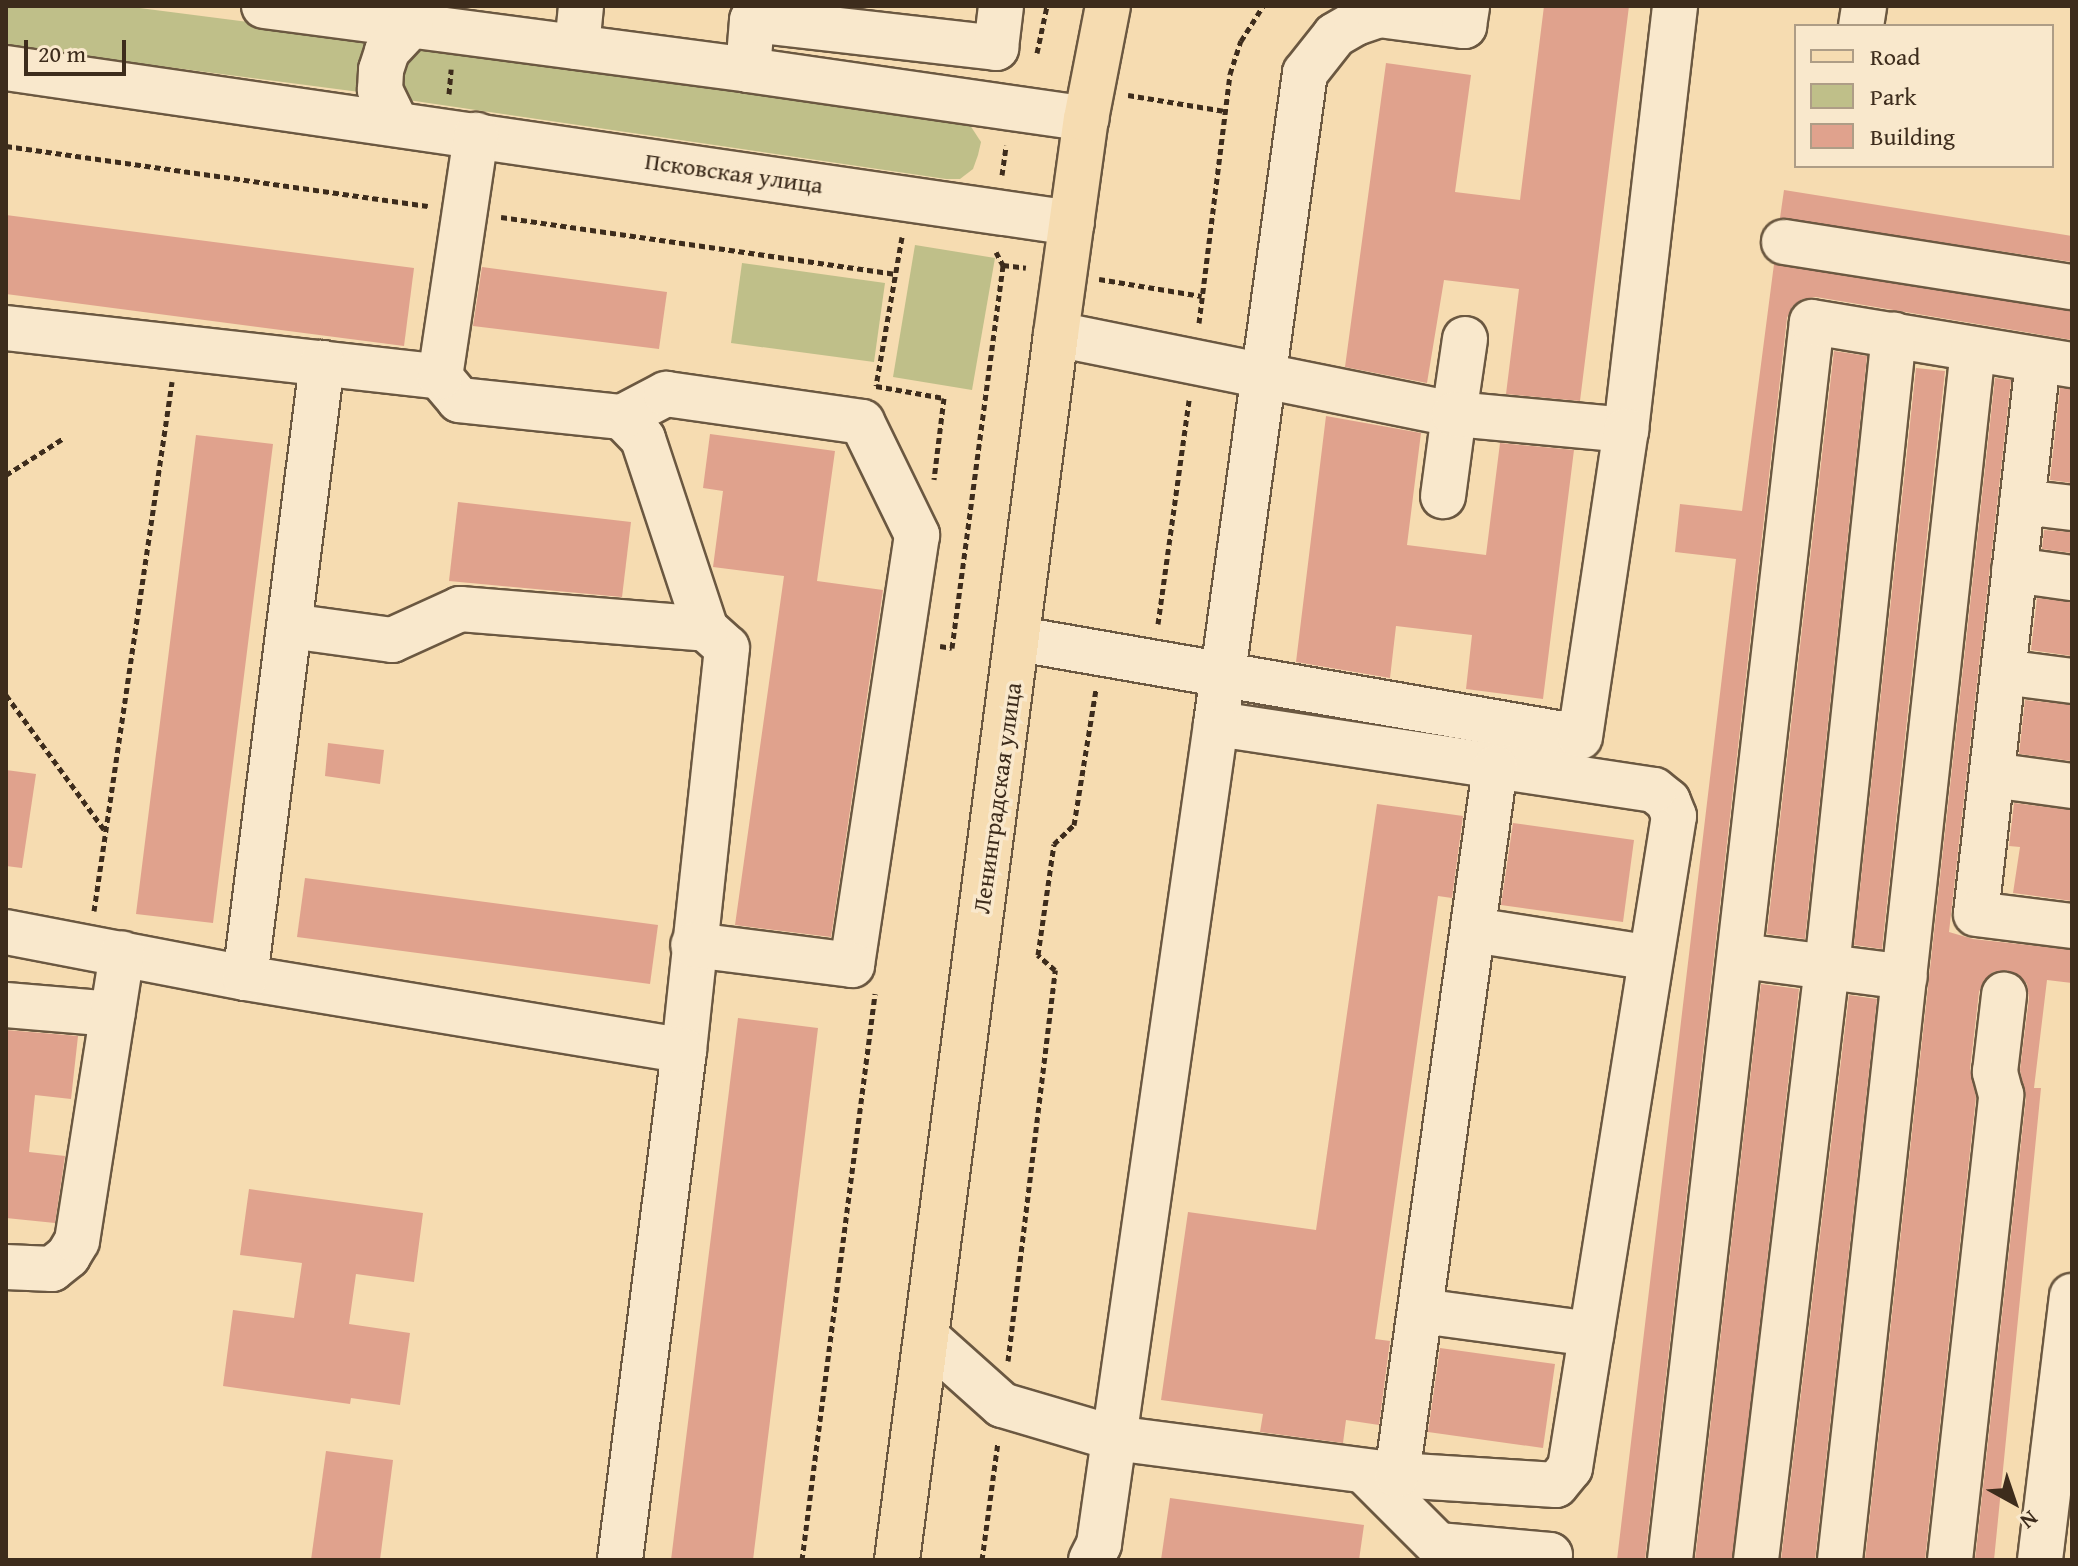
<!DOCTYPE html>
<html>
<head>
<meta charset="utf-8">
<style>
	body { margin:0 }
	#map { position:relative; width:2078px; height:1566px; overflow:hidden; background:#f6dcb1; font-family:"Gentium Book Plus",serif }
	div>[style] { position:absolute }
	.green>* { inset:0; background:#bfbf89 }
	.building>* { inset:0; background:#e0a28d }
	.path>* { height:5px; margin-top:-2.5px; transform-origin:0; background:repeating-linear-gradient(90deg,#3d2c1c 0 6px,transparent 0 10px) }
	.roads { filter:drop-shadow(2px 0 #6b5841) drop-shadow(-2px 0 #6b5841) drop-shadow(0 2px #6b5841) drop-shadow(0 -2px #6b5841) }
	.minor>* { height:44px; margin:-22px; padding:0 22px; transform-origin:22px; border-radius:22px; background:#f9e8cc }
	.major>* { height:44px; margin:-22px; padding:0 22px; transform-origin:22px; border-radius:22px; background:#f6dcb1 }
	span { translate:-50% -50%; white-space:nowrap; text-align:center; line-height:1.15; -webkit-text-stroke:7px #f9e8cc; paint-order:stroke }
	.street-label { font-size:24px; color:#3d2c1c }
	.frame { position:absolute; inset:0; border:8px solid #3d2c1c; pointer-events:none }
	.legend { position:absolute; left:1794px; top:24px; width:260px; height:144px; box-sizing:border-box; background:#f9e8cc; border:2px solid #ae9d86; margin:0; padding:10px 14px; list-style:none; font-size:24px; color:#3d2c1c }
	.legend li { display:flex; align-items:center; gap:16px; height:40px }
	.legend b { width:40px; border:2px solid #ae9d86 }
	.north { position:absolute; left:1974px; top:1462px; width:80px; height:80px; -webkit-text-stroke:6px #f9e8cc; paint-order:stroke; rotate:140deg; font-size:22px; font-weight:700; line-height:32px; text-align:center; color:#3d2c1c }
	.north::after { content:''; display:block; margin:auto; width:28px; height:36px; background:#3d2c1c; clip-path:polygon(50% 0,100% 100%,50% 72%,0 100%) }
	.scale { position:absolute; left:24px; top:40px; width:102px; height:36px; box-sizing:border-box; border:4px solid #3d2c1c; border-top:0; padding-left:10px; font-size:24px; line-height:28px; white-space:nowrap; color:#3d2c1c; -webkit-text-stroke:6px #f9e8cc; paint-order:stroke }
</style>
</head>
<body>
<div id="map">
	<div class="green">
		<i style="clip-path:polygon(6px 6px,124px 6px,388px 40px,375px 94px,6px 46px)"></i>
		<i style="clip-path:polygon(402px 40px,966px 119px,981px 142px,978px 155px,973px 169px,960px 179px,946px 179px,408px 100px,389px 61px)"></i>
		<i style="clip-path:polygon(915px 245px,995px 258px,972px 390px,893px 377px)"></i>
		<i style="clip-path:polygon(742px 263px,885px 283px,874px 362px,731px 343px)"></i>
	</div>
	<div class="building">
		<i style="clip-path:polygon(1544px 6px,1629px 6px,1580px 401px,1506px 394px,1519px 289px,1444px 280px,1427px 383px,1345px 367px,1386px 63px,1471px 75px,1455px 192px,1520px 200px)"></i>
		<i style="clip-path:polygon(1784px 190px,2072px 236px,2072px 262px,1780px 218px)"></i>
		<i style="clip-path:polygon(6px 215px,414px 268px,404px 346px,6px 294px)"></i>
		<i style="clip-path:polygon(1774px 264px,2072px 311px,2072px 340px,1816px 297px,1802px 299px,1792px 307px,1787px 318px,1645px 1560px,1617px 1560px,1736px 559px,1675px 552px,1680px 504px,1742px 511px)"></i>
		<i style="clip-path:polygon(482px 267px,667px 292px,659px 349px,473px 326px)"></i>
		<i style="clip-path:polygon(1834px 351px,1867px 356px,1805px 939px,1767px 934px)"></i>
		<i style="clip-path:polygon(1916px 368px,1945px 371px,1882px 949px,1854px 945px)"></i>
		<i style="clip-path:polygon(1995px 378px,2011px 380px,1949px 932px,1973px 939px,2072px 950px,2072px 983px,2047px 980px,2034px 1088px,2041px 1088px,1994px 1560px,1975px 1560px,2026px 1098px,2020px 1070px,2029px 998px,2027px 984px,2020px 976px,2006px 970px,1993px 972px,1984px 980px,1979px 992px,1970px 1069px,1976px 1097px,1925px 1560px,1865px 1560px)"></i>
		<i style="clip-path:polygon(2060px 388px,2072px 389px,2072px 483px,2050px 480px)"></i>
		<i style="clip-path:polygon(1326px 416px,1421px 433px,1407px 545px,1486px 555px,1500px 443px,1574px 450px,1543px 699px,1466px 689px,1472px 635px,1396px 626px,1390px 678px,1296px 662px)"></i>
		<i style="clip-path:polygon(710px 434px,835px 451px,817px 581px,883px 590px,831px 937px,735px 925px,784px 576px,713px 567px,723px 491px,703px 488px)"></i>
		<i style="clip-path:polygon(196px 435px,273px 444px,213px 923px,136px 914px)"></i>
		<i style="clip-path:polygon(458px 502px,631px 522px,622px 597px,449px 581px)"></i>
		<i style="clip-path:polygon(2044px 530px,2072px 532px,2072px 553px,2042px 549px)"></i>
		<i style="clip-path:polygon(2037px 598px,2072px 602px,2072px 656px,2031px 650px)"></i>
		<i style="clip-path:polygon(2025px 700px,2072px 705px,2072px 761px,2019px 754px)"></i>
		<i style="clip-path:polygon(328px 743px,384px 750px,380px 784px,325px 776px)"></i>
		<i style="clip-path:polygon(6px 770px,36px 774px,22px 868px,6px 866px)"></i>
		<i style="clip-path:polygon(2014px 803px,2072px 810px,2072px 901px,2013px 893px,2020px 847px,2009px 846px)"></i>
		<i style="clip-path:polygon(1377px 804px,1463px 816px,1452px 898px,1438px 896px,1375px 1339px,1390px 1341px,1379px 1425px,1346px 1420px,1343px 1443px,1260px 1432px,1263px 1414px,1161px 1400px,1188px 1212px,1316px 1230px)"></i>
		<i style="clip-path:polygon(1513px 823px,1634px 840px,1623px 922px,1501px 905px)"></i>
		<i style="clip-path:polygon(305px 878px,658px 925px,650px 984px,297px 937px)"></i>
		<i style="clip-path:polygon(1761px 984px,1799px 989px,1732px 1560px,1695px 1560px)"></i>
		<i style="clip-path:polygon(1849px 995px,1877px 999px,1815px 1560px,1781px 1560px)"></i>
		<i style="clip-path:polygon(738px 1018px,818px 1028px,753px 1560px,671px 1560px)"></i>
		<i style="clip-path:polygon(6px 1030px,78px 1036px,71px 1099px,35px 1095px,29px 1152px,65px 1156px,55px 1223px,6px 1218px)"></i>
		<i style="clip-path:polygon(249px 1189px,423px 1213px,414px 1282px,356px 1274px,349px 1324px,410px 1333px,400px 1405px,351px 1398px,350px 1404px,223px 1386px,233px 1310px,294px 1318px,302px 1263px,240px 1255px)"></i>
		<i style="clip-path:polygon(1440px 1348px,1555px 1364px,1543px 1448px,1428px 1432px)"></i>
		<i style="clip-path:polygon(326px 1451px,393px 1460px,380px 1560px,311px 1560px)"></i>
		<i style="clip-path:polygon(1170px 1498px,1364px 1525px,1359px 1560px,1161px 1560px)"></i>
	</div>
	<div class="path">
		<i style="left:1037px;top:53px;width:48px;rotate:-78deg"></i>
		<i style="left:449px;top:94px;width:25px;rotate:-85deg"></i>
		<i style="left:1128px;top:95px;width:98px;rotate:9.4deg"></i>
		<i style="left:6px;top:146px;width:426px;rotate:8.1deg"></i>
		<i style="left:1002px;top:175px;width:30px;rotate:-82deg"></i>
		<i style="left:501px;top:217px;width:399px;rotate:8.2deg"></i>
		<i style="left:902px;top:237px;width:151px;rotate:99.9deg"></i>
		<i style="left:876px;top:386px;width:69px;rotate:10deg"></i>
		<i style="left:944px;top:398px;width:82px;rotate:97deg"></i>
		<i style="left:996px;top:252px;width:15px;rotate:62deg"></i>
		<i style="left:1003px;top:265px;width:23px;rotate:7deg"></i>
		<i style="left:1099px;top:279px;width:104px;rotate:9.4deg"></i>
		<i style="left:1199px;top:323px;width:251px;rotate:-82.9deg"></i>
		<i style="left:1230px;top:74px;width:35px;rotate:-72deg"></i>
		<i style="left:1241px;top:41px;width:41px;rotate:-57.8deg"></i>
		<i style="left:6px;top:475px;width:67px;rotate:-32.7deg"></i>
		<i style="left:1158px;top:624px;width:226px;rotate:-82.1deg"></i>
		<i style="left:940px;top:646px;width:12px;rotate:9deg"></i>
		<i style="left:952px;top:648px;width:386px;rotate:-82.4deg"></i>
		<i style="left:6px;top:695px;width:168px;rotate:53.9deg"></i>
		<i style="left:94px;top:911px;width:535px;rotate:-81.61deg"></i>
		<i style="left:1008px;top:1361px;width:394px;rotate:-83.1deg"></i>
		<i style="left:1055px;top:970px;width:23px;rotate:-139deg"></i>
		<i style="left:1038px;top:955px;width:112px;rotate:-81.8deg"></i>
		<i style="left:1054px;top:844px;width:28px;rotate:-44deg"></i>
		<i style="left:1074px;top:825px;width:138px;rotate:-80.8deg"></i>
		<i style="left:802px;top:1560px;width:571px;rotate:-82.65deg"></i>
		<i style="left:982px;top:1560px;width:119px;rotate:-82.3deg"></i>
	</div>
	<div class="roads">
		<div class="minor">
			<i style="left:264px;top:6px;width:488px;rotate:7.5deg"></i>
			<i style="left:748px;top:70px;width:342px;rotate:8.2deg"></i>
			<i style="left:1861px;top:26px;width:20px;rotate:-81deg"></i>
			<i style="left:577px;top:47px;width:41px;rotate:-84.4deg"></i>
			<i style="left:6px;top:68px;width:1077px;rotate:8.27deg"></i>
			<i style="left:748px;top:70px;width:50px;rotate:-85.4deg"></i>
			<i style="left:752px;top:20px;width:246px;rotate:6.5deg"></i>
			<i style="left:996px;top:48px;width:42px;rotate:-83.2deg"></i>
			<i style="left:396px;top:123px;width:37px;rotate:-116deg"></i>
			<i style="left:380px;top:90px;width:20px;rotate:-87deg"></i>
			<i style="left:381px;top:70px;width:20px;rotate:-72deg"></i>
			<i style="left:387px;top:51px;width:35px;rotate:-47deg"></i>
			<i style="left:1784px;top:242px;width:291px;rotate:8.9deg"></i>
			<i style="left:6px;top:328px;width:437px;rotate:6.4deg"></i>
			<i style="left:440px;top:377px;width:30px;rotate:50deg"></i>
			<i style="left:459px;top:400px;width:164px;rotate:6deg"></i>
			<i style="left:622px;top:417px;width:30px;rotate:46deg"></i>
			<i style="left:643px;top:439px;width:200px;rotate:71.7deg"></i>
			<i style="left:706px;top:629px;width:28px;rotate:42deg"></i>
			<i style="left:727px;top:648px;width:405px;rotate:96.1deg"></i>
			<i style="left:684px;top:1051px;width:513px;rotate:97.17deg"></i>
			<i style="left:1056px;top:334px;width:406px;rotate:11.4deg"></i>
			<i style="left:1454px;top:414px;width:83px;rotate:97.6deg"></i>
			<i style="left:1465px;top:339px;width:76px;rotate:98.3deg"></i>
			<i style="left:1454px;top:414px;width:173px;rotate:5.3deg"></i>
			<i style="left:1626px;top:430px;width:427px;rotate:-83.4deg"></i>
			<i style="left:2038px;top:361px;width:556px;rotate:96.4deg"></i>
			<i style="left:1976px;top:914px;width:97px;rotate:7.1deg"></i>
			<i style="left:440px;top:377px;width:245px;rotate:-81.5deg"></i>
			<i style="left:622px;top:417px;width:50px;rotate:-27.6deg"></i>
			<i style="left:666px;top:394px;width:198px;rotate:8.1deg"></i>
			<i style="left:862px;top:422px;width:126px;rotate:64deg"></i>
			<i style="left:917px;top:535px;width:435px;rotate:98.6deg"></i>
			<i style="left:852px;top:965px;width:160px;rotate:-172.8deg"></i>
			<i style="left:2022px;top:502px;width:50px;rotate:6.8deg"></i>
			<i style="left:2014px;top:570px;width:59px;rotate:7.9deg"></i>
			<i style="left:290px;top:626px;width:103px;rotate:7.8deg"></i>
			<i style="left:392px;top:640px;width:75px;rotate:-24.5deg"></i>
			<i style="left:460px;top:609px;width:247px;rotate:4.6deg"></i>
			<i style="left:1019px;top:639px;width:569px;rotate:9.91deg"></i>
			<i style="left:1580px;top:737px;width:310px;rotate:-81.5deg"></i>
			<i style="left:2003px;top:672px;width:70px;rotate:7.4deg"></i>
			<i style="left:1992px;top:775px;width:81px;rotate:7.8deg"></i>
			<i style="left:1473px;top:930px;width:180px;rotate:8.9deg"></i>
			<i style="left:6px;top:932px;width:243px;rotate:10.9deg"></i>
			<i style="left:245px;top:978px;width:445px;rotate:9.4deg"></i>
			<i style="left:1742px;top:956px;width:164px;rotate:7.3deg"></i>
			<i style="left:245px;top:978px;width:620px;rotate:-82.86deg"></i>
			<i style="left:6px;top:1005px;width:107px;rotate:4.8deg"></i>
			<i style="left:6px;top:1267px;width:46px;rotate:2.5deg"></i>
			<i style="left:52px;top:1269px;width:21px;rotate:-39deg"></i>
			<i style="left:68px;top:1256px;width:17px;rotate:-59deg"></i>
			<i style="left:77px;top:1241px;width:291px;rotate:-81.1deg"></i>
			<i style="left:1421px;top:1311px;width:172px;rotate:7.7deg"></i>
			<i style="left:926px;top:1337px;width:102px;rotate:41.8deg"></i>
			<i style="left:1002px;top:1405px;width:117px;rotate:16.4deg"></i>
			<i style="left:1114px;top:1438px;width:285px;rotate:7.4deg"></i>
			<i style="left:1397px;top:1475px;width:159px;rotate:3.6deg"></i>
			<i style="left:1556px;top:1485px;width:22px;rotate:-51deg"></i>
			<i style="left:1570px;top:1468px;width:660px;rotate:-80.94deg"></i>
			<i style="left:1674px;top:816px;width:16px;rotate:-112deg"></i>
			<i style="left:1668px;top:801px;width:18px;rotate:-142deg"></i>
			<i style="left:1654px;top:790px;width:443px;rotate:-171.4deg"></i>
			<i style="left:1216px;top:724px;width:657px;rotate:-82.22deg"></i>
			<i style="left:1305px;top:73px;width:48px;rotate:-51.7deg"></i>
			<i style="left:1335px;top:35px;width:24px;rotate:-30deg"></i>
			<i style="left:1356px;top:23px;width:24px;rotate:-19deg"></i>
			<i style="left:1379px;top:15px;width:86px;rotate:7.4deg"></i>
			<i style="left:1464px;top:26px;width:20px;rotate:-81deg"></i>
			<i style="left:1364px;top:1471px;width:105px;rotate:45deg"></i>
			<i style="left:1438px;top:1545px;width:112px;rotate:5.1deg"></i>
			<i style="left:1550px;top:1555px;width:5px;rotate:101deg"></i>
			<i style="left:1397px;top:1475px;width:714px;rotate:-82.11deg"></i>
			<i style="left:1091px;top:1560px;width:18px;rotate:-63deg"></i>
			<i style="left:1099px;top:1544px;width:828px;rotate:-81.88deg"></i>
			<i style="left:1670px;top:1560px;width:1246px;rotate:-83.46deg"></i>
			<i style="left:1812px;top:322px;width:264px;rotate:9.4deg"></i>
			<i style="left:1756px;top:1560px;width:597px;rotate:-83.17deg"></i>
			<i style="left:1827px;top:967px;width:636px;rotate:-83.95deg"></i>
			<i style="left:1840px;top:1560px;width:1218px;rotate:-83.73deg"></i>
			<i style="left:1950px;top:1560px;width:468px;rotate:-83.7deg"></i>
			<i style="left:2001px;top:1095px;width:24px;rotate:-105deg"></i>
			<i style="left:1995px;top:1072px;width:78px;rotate:-83.3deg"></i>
			<i style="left:2040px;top:1560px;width:266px;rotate:-83.1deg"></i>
		</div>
		<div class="major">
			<i style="left:897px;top:1560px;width:1236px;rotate:-82.61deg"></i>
			<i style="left:1056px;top:334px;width:217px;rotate:-82.1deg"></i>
			<i style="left:1086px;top:119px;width:115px;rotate:-79deg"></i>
		</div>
	</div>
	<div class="street-label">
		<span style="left:734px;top:173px;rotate:8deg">Псковская улица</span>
		<span style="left:997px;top:798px;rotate:-82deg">Ленинградская улица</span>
	</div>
	<div class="frame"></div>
	<ul class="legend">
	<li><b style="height:10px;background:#f6dcb1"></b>Road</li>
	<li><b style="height:22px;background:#bfbf89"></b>Park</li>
	<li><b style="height:22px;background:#e0a28d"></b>Building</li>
	</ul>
	<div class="north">N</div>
	<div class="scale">20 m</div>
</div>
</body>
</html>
